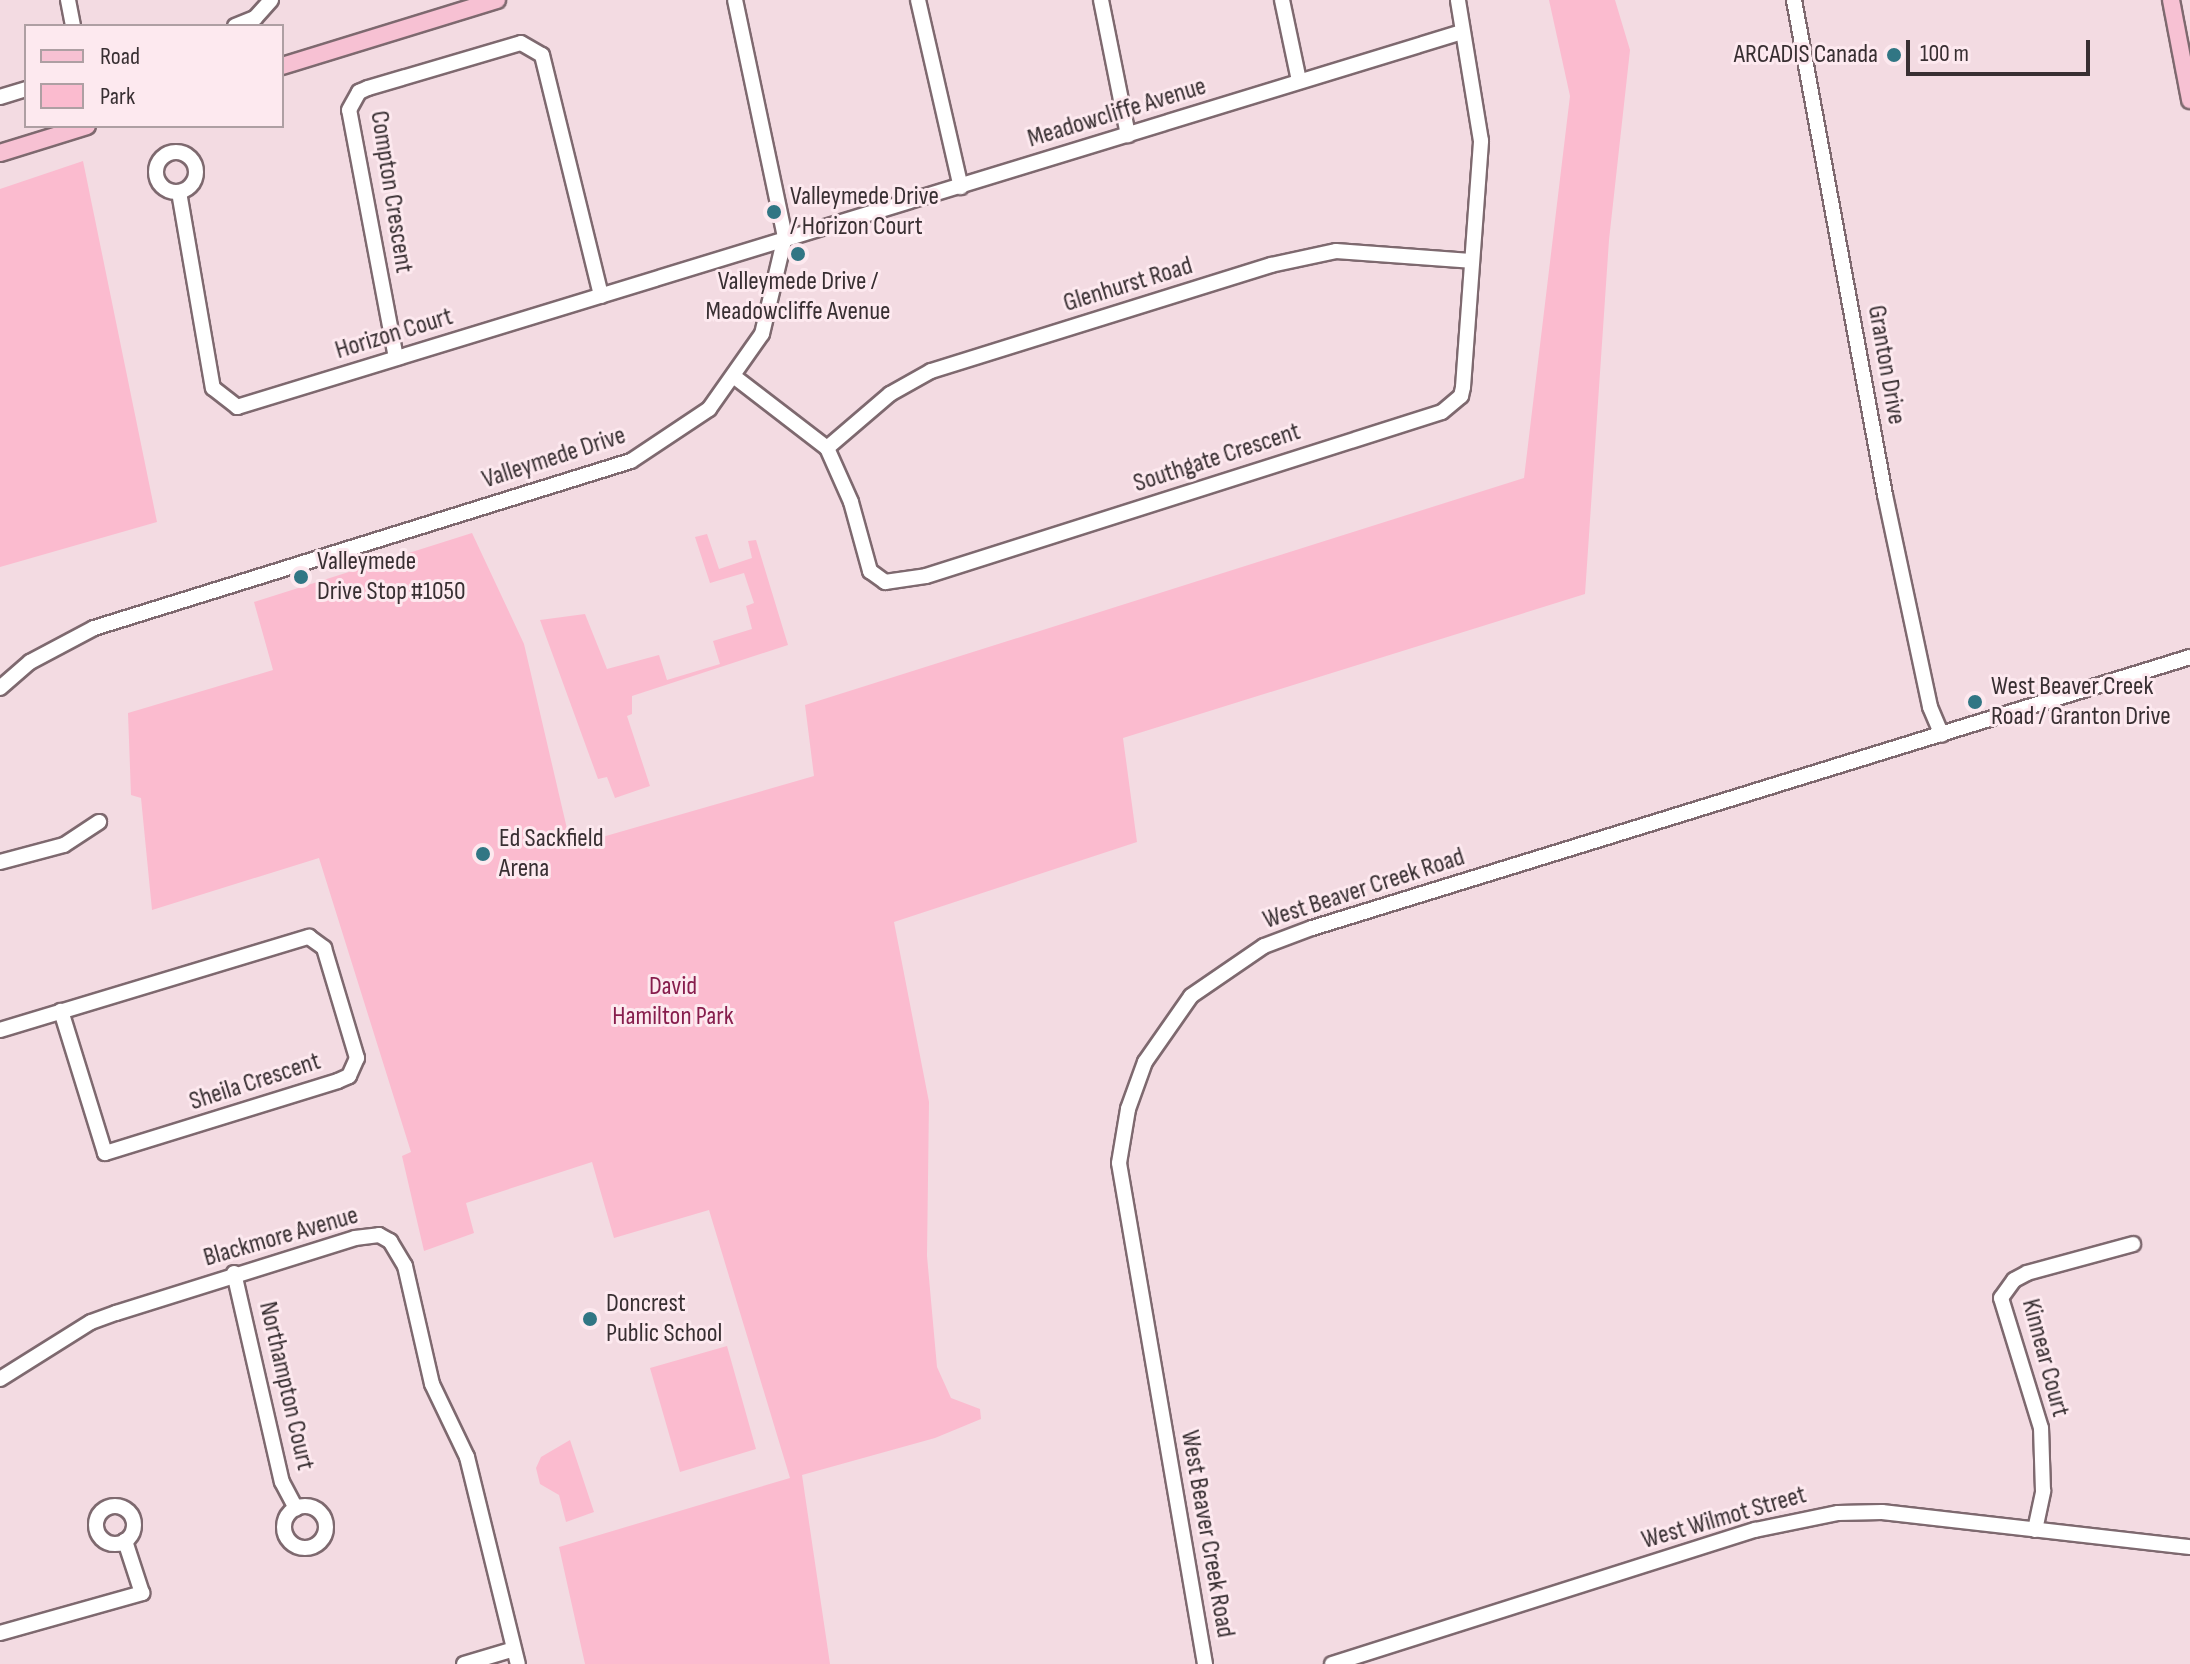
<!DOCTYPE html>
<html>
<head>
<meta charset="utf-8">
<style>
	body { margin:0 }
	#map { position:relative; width:2190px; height:1664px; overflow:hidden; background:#f3dbe2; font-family:"Sofia Sans Condensed",sans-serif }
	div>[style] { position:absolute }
	.green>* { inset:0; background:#fbbbcf }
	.roads { filter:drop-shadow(2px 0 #7e696f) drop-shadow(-2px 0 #7e696f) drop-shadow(0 2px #7e696f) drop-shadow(0 -2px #7e696f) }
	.minor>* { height:14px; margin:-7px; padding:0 7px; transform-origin:7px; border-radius:7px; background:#fff }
	.minor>.ring { margin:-7px; padding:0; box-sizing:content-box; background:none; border:14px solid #fff; border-radius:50% }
	.major>* { height:16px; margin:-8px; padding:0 8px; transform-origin:8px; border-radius:8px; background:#f7c1d3 }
	.dots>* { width:22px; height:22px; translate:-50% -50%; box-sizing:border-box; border:4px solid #fde9ef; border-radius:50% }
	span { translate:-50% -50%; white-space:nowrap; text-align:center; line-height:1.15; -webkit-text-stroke:6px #fde9ef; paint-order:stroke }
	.poi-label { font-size:26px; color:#382f32 }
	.right { translate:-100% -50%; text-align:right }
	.left { translate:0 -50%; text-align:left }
	.street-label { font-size:26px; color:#382f32 }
	.park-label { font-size:26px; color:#871e4d }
	.legend { position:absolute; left:24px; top:24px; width:260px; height:104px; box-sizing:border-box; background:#fde9ef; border:2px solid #ae9fa3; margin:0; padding:10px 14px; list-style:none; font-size:24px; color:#382f32 }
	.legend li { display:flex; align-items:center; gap:16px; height:40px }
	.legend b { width:40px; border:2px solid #ae9fa3 }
	.scale { position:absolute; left:1906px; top:40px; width:184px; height:36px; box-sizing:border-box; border:4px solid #382f32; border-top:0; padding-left:10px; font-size:24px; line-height:28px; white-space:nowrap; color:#382f32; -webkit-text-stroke:6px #fde9ef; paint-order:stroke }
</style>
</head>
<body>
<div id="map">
	<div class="green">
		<i style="clip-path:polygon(1549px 0,1615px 0,1630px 50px,1609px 240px,1585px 594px,1123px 738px,1137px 842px,894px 922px,929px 1102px,927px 1256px,937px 1367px,951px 1398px,980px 1409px,981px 1419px,935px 1438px,802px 1475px,830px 1664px,585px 1664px,559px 1547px,790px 1478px,709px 1210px,614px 1238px,592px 1162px,466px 1203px,474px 1233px,424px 1251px,402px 1156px,411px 1152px,319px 858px,152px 910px,141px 798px,131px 795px,128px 713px,273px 670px,254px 602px,472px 533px,524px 644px,571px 846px,814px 776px,805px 705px,1524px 478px,1570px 96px)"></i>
		<i style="clip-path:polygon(83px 161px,157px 522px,0 567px,0 189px)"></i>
		<i style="clip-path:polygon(707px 534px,719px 569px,752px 558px,748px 541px,756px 540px,788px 645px,632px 696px,632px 714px,627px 716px,650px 786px,615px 798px,607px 777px,598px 779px,540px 620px,585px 614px,607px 669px,659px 655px,667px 680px,720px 664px,713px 641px,752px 629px,746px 606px,754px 603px,744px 573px,710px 583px,695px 537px)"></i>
		<i style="clip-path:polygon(727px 1346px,756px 1449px,680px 1472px,650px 1368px)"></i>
		<i style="clip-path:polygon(570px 1440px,594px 1512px,566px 1522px,559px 1495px,540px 1484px,536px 1468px,541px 1457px)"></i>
	</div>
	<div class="roads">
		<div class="minor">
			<i style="left:68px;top:0;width:26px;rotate:79deg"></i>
			<i style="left:918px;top:0;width:192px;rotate:77.1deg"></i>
			<i style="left:1101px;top:0;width:138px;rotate:78.7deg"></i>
			<i style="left:1282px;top:0;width:83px;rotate:78.1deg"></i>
			<i style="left:1794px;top:0;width:503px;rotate:79.58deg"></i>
			<i style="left:1885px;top:495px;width:217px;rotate:78deg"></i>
			<i style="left:1930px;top:707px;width:30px;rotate:67deg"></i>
			<i style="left:235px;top:26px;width:22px;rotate:-22deg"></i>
			<i style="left:255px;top:18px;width:24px;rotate:-48deg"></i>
			<i style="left:0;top:97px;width:27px;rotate:-17deg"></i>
			<i class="ring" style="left:156px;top:152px;width:26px;height:26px"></i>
			<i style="left:179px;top:192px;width:199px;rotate:80.2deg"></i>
			<i style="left:213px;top:388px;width:31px;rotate:38deg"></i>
			<i style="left:237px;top:407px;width:1281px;rotate:-17.02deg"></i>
			<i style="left:396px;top:358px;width:252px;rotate:-100.7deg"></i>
			<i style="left:349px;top:110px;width:21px;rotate:-61deg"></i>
			<i style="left:359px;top:92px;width:10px;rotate:-24deg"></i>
			<i style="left:368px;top:88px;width:159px;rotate:-16.4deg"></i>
			<i style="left:521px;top:43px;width:24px;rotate:30deg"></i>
			<i style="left:542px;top:55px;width:248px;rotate:76.2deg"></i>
			<i style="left:736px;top:378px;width:115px;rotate:37.6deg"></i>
			<i style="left:827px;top:448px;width:59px;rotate:66deg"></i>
			<i style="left:851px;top:502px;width:72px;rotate:74.6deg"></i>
			<i style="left:870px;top:571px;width:19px;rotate:36deg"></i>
			<i style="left:885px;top:582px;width:41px;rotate:-8.3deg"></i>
			<i style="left:926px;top:576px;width:541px;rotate:-17.63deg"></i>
			<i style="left:1442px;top:412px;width:25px;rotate:-40deg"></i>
			<i style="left:1461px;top:396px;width:9px;rotate:-77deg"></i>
			<i style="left:1463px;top:387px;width:247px;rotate:-85.8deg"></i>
			<i style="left:1481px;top:141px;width:143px;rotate:-99.3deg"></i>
			<i style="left:827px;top:448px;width:83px;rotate:-40.6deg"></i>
			<i style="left:890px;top:394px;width:47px;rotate:-29.3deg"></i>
			<i style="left:931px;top:371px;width:356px;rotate:-17.3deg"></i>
			<i style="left:1271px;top:265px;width:66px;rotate:-12.2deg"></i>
			<i style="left:1336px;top:251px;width:135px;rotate:4.2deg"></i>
			<i style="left:0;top:688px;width:40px;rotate:-41deg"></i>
			<i style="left:30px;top:662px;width:72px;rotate:-28deg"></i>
			<i style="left:94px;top:628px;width:562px;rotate:-17.28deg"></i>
			<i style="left:631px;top:461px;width:94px;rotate:-33.7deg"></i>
			<i style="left:709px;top:409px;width:92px;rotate:-54.8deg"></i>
			<i style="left:762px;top:334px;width:100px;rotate:-76.7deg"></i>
			<i style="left:785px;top:237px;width:242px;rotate:-101.9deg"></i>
			<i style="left:0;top:862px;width:66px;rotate:-14.9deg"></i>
			<i style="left:64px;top:845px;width:42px;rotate:-33.3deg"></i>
			<i style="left:0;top:1030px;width:323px;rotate:-16.8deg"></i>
			<i style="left:309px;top:937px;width:19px;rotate:36deg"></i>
			<i style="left:324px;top:948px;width:115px;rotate:73.3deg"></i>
			<i style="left:357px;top:1058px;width:20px;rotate:114deg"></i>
			<i style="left:349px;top:1076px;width:12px;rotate:156deg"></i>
			<i style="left:338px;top:1081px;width:244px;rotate:162.8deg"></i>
			<i style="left:105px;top:1153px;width:149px;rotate:-107.2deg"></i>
			<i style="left:234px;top:1273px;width:214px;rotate:77.1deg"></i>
			<i style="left:282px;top:1482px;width:30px;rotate:62deg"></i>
			<i style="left:0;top:1379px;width:107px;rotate:-32.1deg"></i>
			<i style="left:91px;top:1322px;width:27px;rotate:-20deg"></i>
			<i style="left:116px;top:1313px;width:250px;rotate:-17.4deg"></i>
			<i style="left:355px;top:1238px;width:24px;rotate:-7deg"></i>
			<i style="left:379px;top:1235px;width:13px;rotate:29deg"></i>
			<i style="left:390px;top:1241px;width:29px;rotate:59deg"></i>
			<i style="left:405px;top:1266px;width:121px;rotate:77.1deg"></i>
			<i style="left:432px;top:1384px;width:81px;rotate:64.4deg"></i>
			<i style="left:467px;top:1457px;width:213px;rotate:76.2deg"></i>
			<i class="ring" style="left:96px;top:1506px;width:24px;height:24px"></i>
			<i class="ring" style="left:284px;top:1506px;width:28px;height:28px"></i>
			<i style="left:2035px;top:1530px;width:40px;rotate:-78deg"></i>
			<i style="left:2043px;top:1491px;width:63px;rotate:-91.8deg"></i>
			<i style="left:2041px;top:1428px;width:136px;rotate:-107.1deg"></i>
			<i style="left:2001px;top:1298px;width:22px;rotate:-54deg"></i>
			<i style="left:2014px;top:1280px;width:15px;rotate:-28deg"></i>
			<i style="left:2027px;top:1273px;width:110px;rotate:-15.3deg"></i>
			<i style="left:0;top:1633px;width:148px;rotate:-15.7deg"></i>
			<i style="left:142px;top:1593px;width:55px;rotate:-108.1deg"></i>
			<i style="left:464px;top:1664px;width:49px;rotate:-16.6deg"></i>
			<i style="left:1205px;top:1664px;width:508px;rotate:-99.74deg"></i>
			<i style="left:1119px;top:1163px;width:55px;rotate:-80.5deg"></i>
			<i style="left:1128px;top:1109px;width:50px;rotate:-70.1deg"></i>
			<i style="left:1145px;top:1062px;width:80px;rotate:-55.1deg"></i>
			<i style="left:1191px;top:996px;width:88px;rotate:-34.4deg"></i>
			<i style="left:1264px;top:946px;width:51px;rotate:-20.6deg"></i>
			<i style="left:1312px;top:928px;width:919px;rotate:-17.15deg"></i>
			<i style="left:1332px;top:1664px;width:444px;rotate:-17.6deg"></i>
			<i style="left:1755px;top:1530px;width:85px;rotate:-11.6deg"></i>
			<i style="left:1838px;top:1513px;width:44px;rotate:-1.3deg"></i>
			<i style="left:1882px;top:1512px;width:310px;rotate:6.5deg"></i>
		</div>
		<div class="major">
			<i style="left:2171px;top:0;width:102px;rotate:79.2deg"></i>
			<i style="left:282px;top:66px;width:225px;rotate:-17.1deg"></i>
			<i style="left:0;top:153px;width:91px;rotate:-17.2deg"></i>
		</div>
	</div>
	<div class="dots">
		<i style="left:1894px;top:55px;background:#317684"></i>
		<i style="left:774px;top:212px;background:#317684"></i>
		<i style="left:798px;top:254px;background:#317684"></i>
		<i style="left:301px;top:577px;background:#317684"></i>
		<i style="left:1975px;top:702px;background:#317684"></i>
		<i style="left:483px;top:854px;background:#317684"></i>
		<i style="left:590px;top:1319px;background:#317684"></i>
	</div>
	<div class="poi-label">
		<span class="right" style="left:1878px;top:55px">ARCADIS Canada</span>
		<span class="left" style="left:790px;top:212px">Valleymede Drive<br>/ Horizon Court</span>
		<span style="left:798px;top:297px">Valleymede Drive /<br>Meadowcliffe Avenue</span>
		<span class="left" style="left:317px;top:577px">Valleymede<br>Drive Stop #1050</span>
		<span class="left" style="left:1991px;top:702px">West Beaver Creek<br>Road / Granton Drive</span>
		<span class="left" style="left:499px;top:854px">Ed Sackfield<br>Arena</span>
		<span class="left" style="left:606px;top:1319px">Doncrest<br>Public School</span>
	</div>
	<div class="street-label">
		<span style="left:1117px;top:113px;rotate:-17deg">Meadowcliffe Avenue</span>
		<span style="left:391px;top:192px;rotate:81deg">Compton Crescent</span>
		<span style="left:1128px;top:285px;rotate:-17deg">Glenhurst Road</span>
		<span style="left:394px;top:334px;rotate:-17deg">Horizon Court</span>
		<span style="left:1886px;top:365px;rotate:80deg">Granton Drive</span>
		<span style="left:554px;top:458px;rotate:-18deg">Valleymede Drive</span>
		<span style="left:1217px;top:458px;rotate:-18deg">Southgate Crescent</span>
		<span style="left:1364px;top:889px;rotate:-18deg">West Beaver Creek Road</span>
		<span style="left:255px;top:1082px;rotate:-18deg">Sheila Crescent</span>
		<span style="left:281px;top:1237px;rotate:-16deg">Blackmore Avenue</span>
		<span style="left:2045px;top:1358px;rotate:75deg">Kinnear Court</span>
		<span style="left:286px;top:1386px;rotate:77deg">Northampton Court</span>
		<span style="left:1724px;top:1518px;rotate:-16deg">West Wilmot Street</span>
		<span style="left:1207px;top:1534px;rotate:80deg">West Beaver Creek Road</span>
	</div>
	<div class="park-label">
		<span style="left:673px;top:1002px">David<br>Hamilton Park</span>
	</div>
	<ul class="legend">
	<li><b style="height:10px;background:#f7c1d3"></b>Road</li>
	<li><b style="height:22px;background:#fbbbcf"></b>Park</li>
	</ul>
	<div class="scale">100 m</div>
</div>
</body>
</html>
